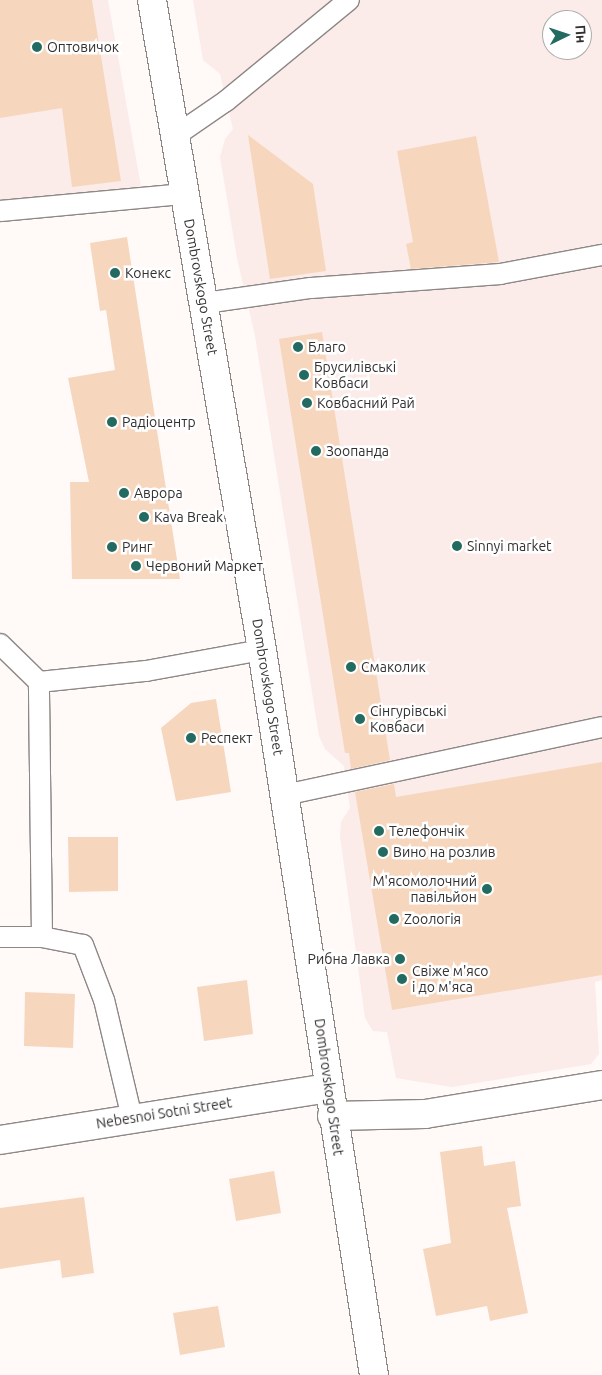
<!DOCTYPE html>
<html>
<head>
<meta charset="utf-8">
<style>
	body { margin:0 }
	#map { position:relative; width:602px; height:1375px; overflow:hidden; background:#fff9f8; font-family:Ubuntu,sans-serif }
	div>[style] { position:absolute }
	.built>* { inset:0; background:#fbebe9 }
	.building>* { inset:0; background:#f7d6be }
	.roads { filter:drop-shadow(1px 0 #8d8786) drop-shadow(-1px 0 #8d8786) drop-shadow(0 1px #8d8786) drop-shadow(0 -1px #8d8786) }
	.lane>* { height:20px; margin:-10px; padding:0 10px; transform-origin:10px; border-radius:10px; background:#fff }
	.street>* { height:28px; margin:-14px; padding:0 14px; transform-origin:14px; border-radius:14px; background:#fff }
	.secondary>* { height:28px; margin:-14px; padding:0 14px; transform-origin:14px; border-radius:14px; background:#fff }
	.dots>* { width:14px; height:14px; translate:-50% -50%; box-sizing:border-box; border:2px solid #fff; border-radius:50% }
	span { translate:-50% -50%; white-space:nowrap; text-align:center; line-height:1.15; -webkit-text-stroke:5px #fff; paint-order:stroke }
	.poi-label { font-size:14px; color:#333030 }
	.left { translate:0 -50%; text-align:left }
	.right { translate:-100% -50%; text-align:right }
	.street-label { font-size:14px; color:#333030 }
	.north { position:absolute; left:542px; top:10px; width:50px; height:50px; box-sizing:border-box; background:#fff; border:1px solid #adacac; border-radius:50%; rotate:86deg; font-size:14px; font-weight:700; line-height:20px; text-align:center; color:#333030 }
	.north::after { content:''; display:block; margin:auto; width:18px; height:22px; background:#236b60; clip-path:polygon(50% 0,100% 100%,50% 72%,0 100%) }
</style>
</head>
<body>
<div id="map">
	<div class="built">
		<i style="clip-path:polygon(0 0,108px 0,141px 187px,0 200px)"></i>
		<i style="clip-path:polygon(evenodd,193px 0,602px 0,602px 980px,595px 982px,599px 1054px,591px 1064px,452px 1087px,396px 1078px,387px 1032px,373px 1031px,365px 1018px,340px 836px,341px 822px,350px 808px,344px 766px,325px 749px,319px 736px,255px 336px,237px 258px,220px 157px,225px 139px,233px 129px,220px 74px,203px 60px,193px 0,552px 20px,582px 20px,582px 50px,552px 50px,552px 20px)"></i>
	</div>
	<div class="building">
		<i style="clip-path:polygon(0 0,92px 0,121px 181px,72px 187px,62px 108px,0 118px)"></i>
		<i style="clip-path:polygon(248px 135px,313px 184px,326px 271px,270px 279px)"></i>
		<i style="clip-path:polygon(476px 136px,499px 262px,411px 269px,406px 244px,413px 242px,397px 151px)"></i>
		<i style="clip-path:polygon(127px 237px,180px 579px,72px 579px,70px 482px,89px 482px,68px 378px,115px 370px,106px 310px,100px 311px,90px 243px)"></i>
		<i style="clip-path:polygon(322px 332px,390px 760px,351px 769px,349px 753px,345px 753px,279px 339px)"></i>
		<i style="clip-path:polygon(216px 699px,231px 792px,176px 801px,161px 728px,191px 703px)"></i>
		<i style="clip-path:polygon(602px 762px,602px 975px,392px 1010px,355px 792px,394px 784px,396px 797px)"></i>
		<i style="clip-path:polygon(68px 837px,118px 837px,118px 891px,69px 892px)"></i>
		<i style="clip-path:polygon(247px 980px,253px 1034px,204px 1041px,197px 987px)"></i>
		<i style="clip-path:polygon(25px 992px,75px 994px,73px 1048px,24px 1046px)"></i>
		<i style="clip-path:polygon(482px 1146px,484px 1166px,515px 1161px,521px 1206px,507px 1208px,528px 1313px,490px 1321px,487px 1306px,436px 1316px,423px 1249px,451px 1243px,440px 1152px)"></i>
		<i style="clip-path:polygon(274px 1171px,281px 1213px,236px 1221px,229px 1179px)"></i>
		<i style="clip-path:polygon(84px 1197px,94px 1273px,62px 1278px,60px 1260px,0 1269px,0 1208px)"></i>
		<i style="clip-path:polygon(218px 1306px,225px 1347px,180px 1355px,173px 1313px)"></i>
	</div>
	<div class="roads">
		<div class="lane">
			<i style="left:175px;top:136px;width:62px;rotate:-34.5deg"></i>
			<i style="left:226px;top:101px;width:159px;rotate:-39.4deg"></i>
			<i style="left:0;top:211px;width:186px;rotate:-5.3deg"></i>
			<i style="left:205px;top:303px;width:107px;rotate:-8.1deg"></i>
			<i style="left:311px;top:288px;width:190px;rotate:-4.2deg"></i>
			<i style="left:500px;top:274px;width:104px;rotate:-10.6deg"></i>
			<i style="left:0;top:644px;width:54px;rotate:44.3deg"></i>
			<i style="left:285px;top:795px;width:324px;rotate:-12.1deg"></i>
			<i style="left:0;top:937px;width:42px"></i>
			<i style="left:132px;top:1118px;width:121px;rotate:-103.3deg"></i>
			<i style="left:104px;top:1000px;width:59px;rotate:-110.9deg"></i>
			<i style="left:83px;top:945px;width:42px;rotate:-169deg"></i>
			<i style="left:42px;top:937px;width:255px;rotate:-90.7deg"></i>
			<i style="left:39px;top:682px;width:108px;rotate:-5.9deg"></i>
			<i style="left:146px;top:671px;width:118px;rotate:-10.3deg"></i>
		</div>
		<div class="street">
			<i style="left:332px;top:1116px;width:93px;rotate:-1.2deg"></i>
			<i style="left:425px;top:1114px;width:179px;rotate:-9.3deg"></i>
		</div>
		<div class="secondary">
			<i style="left:152px;top:0;width:659px;rotate:80.39deg"></i>
			<i style="left:262px;top:650px;width:734px;rotate:81.22deg"></i>
			<i style="left:0;top:1140px;width:332px;rotate:-9deg"></i>
		</div>
	</div>
	<div class="dots">
		<i style="left:37px;top:47px;background:#236b60"></i>
		<i style="left:115px;top:273px;background:#236b60"></i>
		<i style="left:298px;top:347px;background:#236b60"></i>
		<i style="left:304px;top:375px;background:#236b60"></i>
		<i style="left:307px;top:403px;background:#236b60"></i>
		<i style="left:112px;top:422px;background:#236b60"></i>
		<i style="left:316px;top:451px;background:#236b60"></i>
		<i style="left:124px;top:493px;background:#236b60"></i>
		<i style="left:144px;top:517px;background:#236b60"></i>
		<i style="left:457px;top:546px;background:#236b60"></i>
		<i style="left:112px;top:547px;background:#236b60"></i>
		<i style="left:136px;top:566px;background:#236b60"></i>
		<i style="left:351px;top:667px;background:#236b60"></i>
		<i style="left:360px;top:719px;background:#236b60"></i>
		<i style="left:191px;top:738px;background:#236b60"></i>
		<i style="left:379px;top:831px;background:#236b60"></i>
		<i style="left:383px;top:852px;background:#236b60"></i>
		<i style="left:487px;top:889px;background:#236b60"></i>
		<i style="left:394px;top:919px;background:#236b60"></i>
		<i style="left:400px;top:959px;background:#236b60"></i>
		<i style="left:402px;top:979px;background:#236b60"></i>
	</div>
	<div class="poi-label">
		<span class="left" style="left:47px;top:47px">Оптовичок</span>
		<span class="left" style="left:125px;top:273px">Конекс</span>
		<span class="left" style="left:308px;top:347px">Благо</span>
		<span class="left" style="left:314px;top:375px">Брусилівські<br>Ковбаси</span>
		<span class="left" style="left:317px;top:403px">Ковбасний Рай</span>
		<span class="left" style="left:122px;top:422px">Радіоцентр</span>
		<span class="left" style="left:326px;top:451px">Зоопанда</span>
		<span class="left" style="left:134px;top:493px">Аврора</span>
		<span class="left" style="left:154px;top:517px">Kava Break</span>
		<span class="left" style="left:467px;top:546px">Sinnyi market</span>
		<span class="left" style="left:122px;top:547px">Ринг</span>
		<span class="left" style="left:146px;top:566px">Червоний Маркет</span>
		<span class="left" style="left:361px;top:667px">Смаколик</span>
		<span class="left" style="left:370px;top:719px">Сінгурівські<br>Ковбаси</span>
		<span class="left" style="left:201px;top:738px">Респект</span>
		<span class="left" style="left:389px;top:831px">Телефончік</span>
		<span class="left" style="left:393px;top:852px">Вино на розлив</span>
		<span class="right" style="left:477px;top:889px">М'ясомолочний<br>павільйон</span>
		<span class="left" style="left:404px;top:919px">Zooлогія</span>
		<span class="right" style="left:390px;top:959px">Рибна Лавка</span>
		<span class="left" style="left:412px;top:979px">Свіже м'ясо<br>і до м'яса</span>
	</div>
	<div class="street-label">
		<span style="left:201px;top:287px;rotate:80deg">Dombrovskogo Street</span>
		<span style="left:268px;top:687px;rotate:81deg">Dombrovskogo Street</span>
		<span style="left:329px;top:1087px;rotate:82deg">Dombrovskogo Street</span>
		<span style="left:164px;top:1113px;rotate:-9deg">Nebesnoi Sotni Street</span>
	</div>
	<div class="north">Пн</div>
</div>
</body>
</html>
